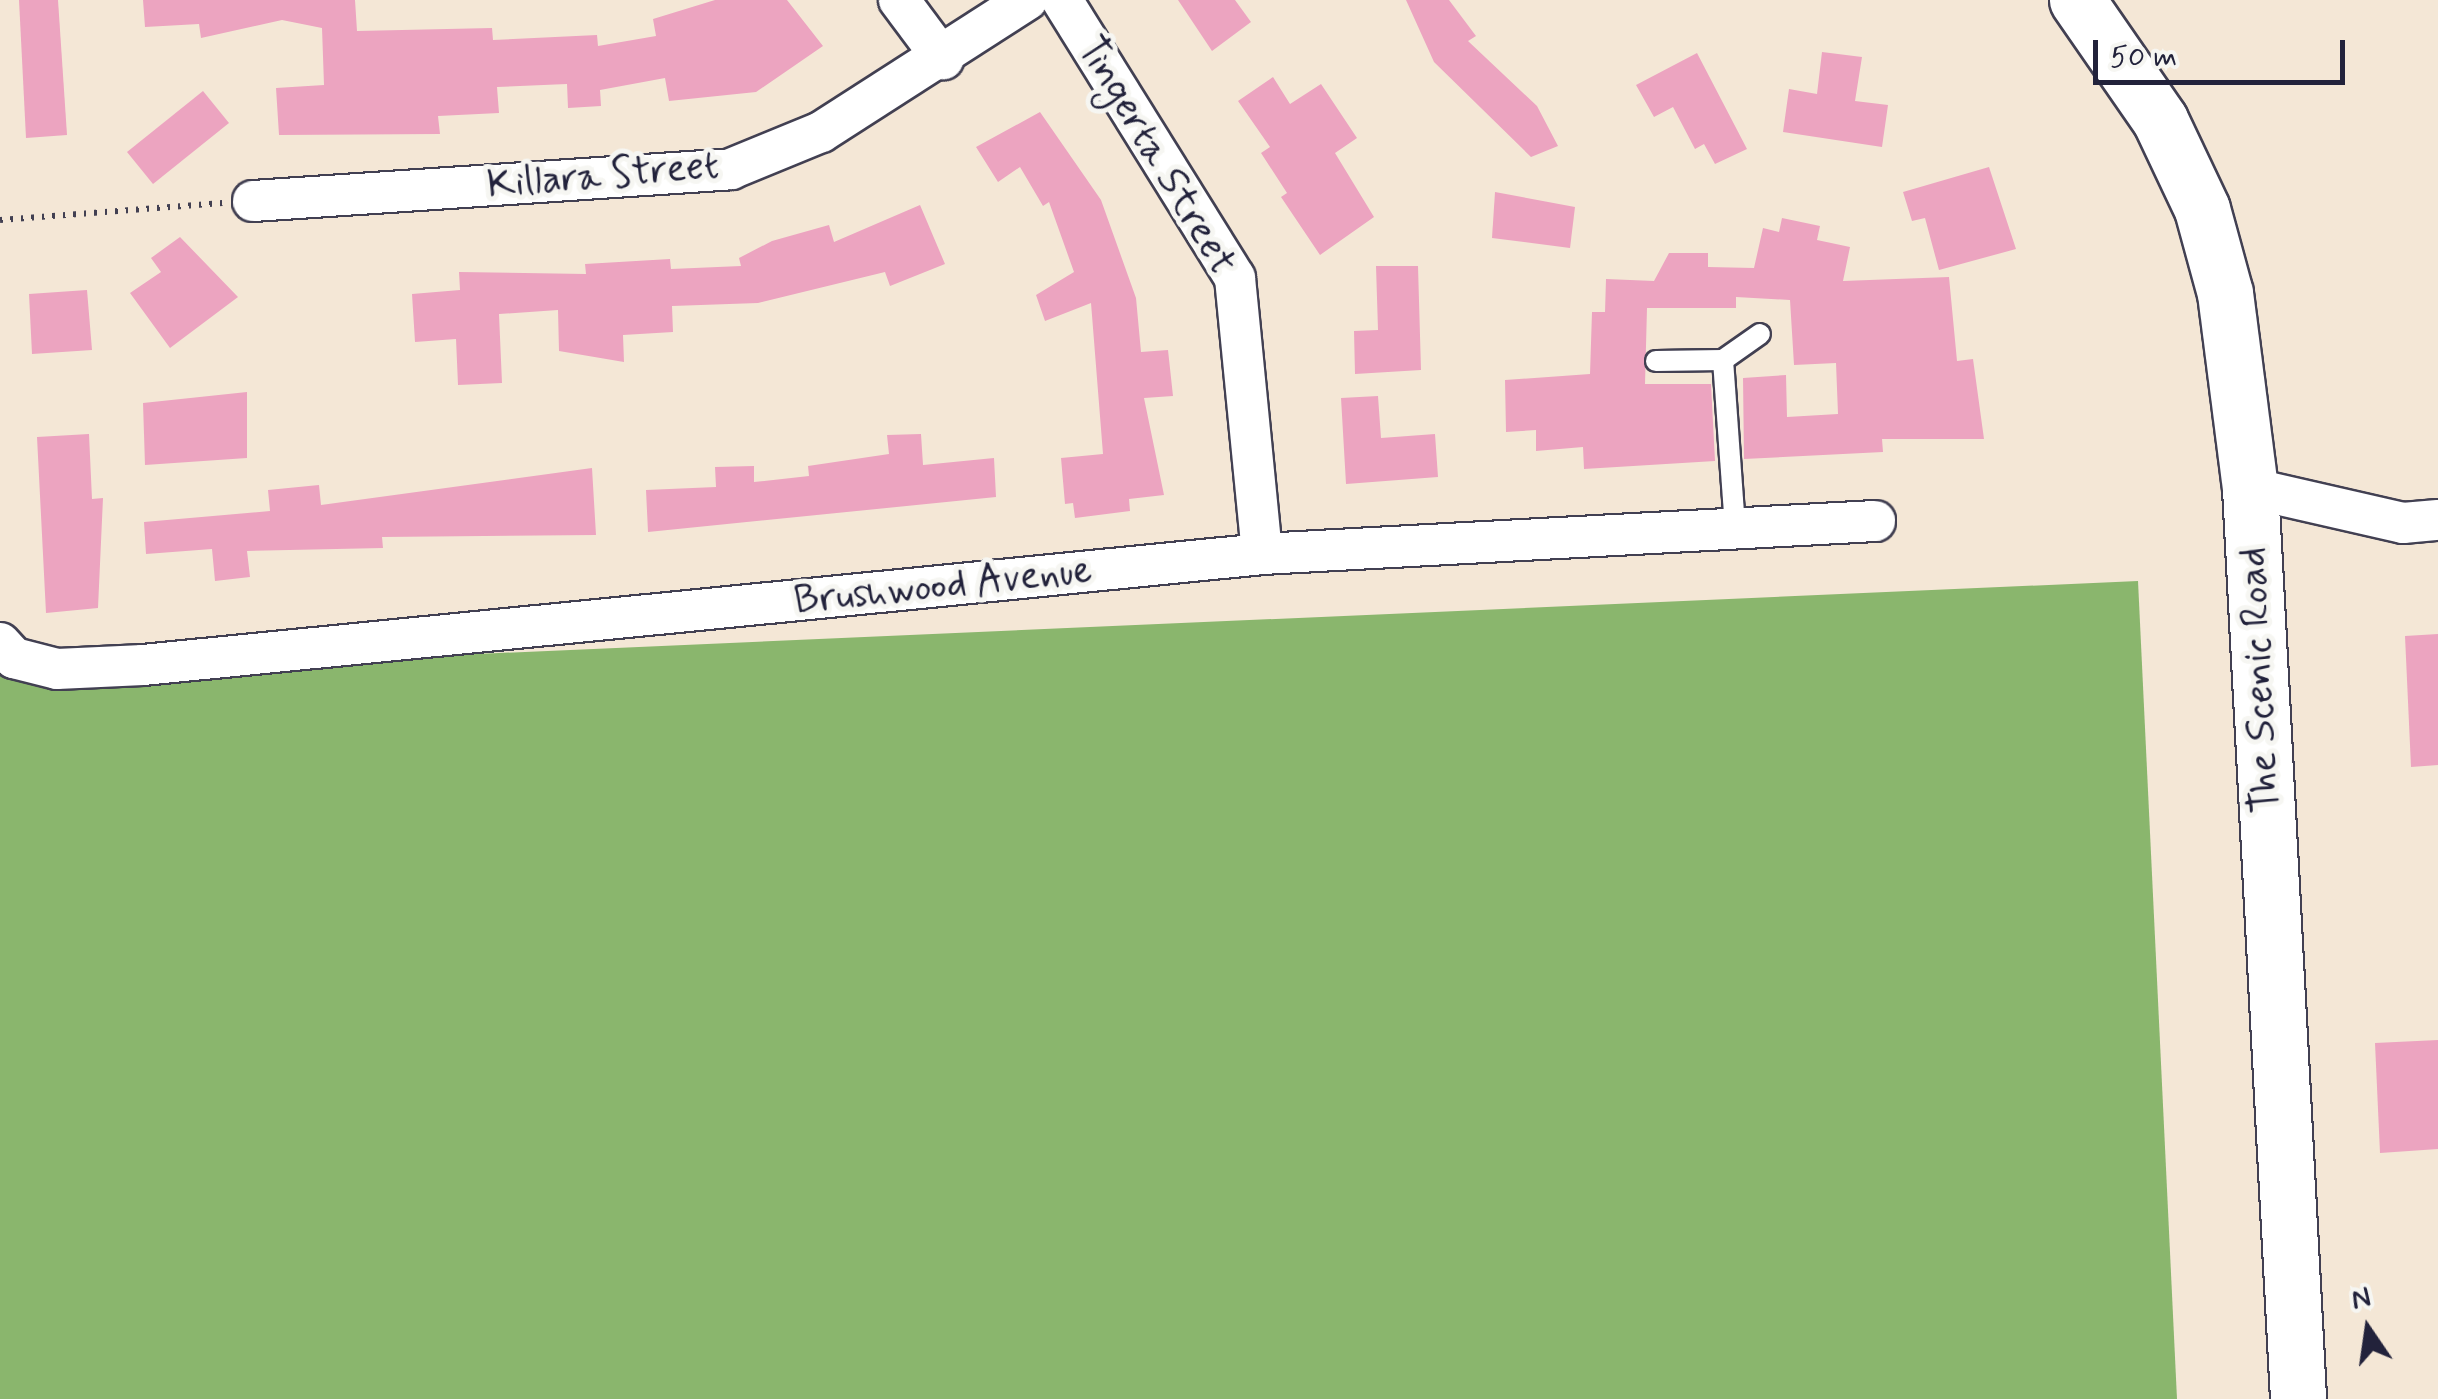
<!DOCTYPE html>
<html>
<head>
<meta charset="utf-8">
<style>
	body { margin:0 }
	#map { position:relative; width:2438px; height:1399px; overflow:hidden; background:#f4e7d6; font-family:Mynerve,sans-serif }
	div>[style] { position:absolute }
	.forest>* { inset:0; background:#8ab66d }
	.building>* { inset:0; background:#eca4c0 }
	.path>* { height:6px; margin-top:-3px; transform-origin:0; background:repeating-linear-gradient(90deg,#424052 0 2.5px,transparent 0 10.5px) }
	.roads { filter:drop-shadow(2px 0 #424052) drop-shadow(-2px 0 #424052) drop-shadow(0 2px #424052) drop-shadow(0 -2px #424052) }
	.lane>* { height:20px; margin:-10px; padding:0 10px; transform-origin:10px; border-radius:10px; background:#fff }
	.street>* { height:40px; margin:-20px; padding:0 20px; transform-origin:20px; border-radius:20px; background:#fff }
	.secondary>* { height:55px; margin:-27.5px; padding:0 27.5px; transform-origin:27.5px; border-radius:27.5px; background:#fff }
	span { translate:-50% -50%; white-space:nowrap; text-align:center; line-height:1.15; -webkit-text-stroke:10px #f6f6f2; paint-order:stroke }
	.street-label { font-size:40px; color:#22223b }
	.north { position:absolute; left:2318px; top:1279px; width:100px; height:100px; -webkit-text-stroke:8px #f6f6f2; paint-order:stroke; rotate:347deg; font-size:28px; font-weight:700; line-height:40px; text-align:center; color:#22223b }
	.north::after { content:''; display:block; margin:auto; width:35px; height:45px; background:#22223b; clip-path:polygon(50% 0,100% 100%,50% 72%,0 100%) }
	.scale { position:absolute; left:2093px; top:40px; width:252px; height:45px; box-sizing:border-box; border:5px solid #22223b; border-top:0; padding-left:12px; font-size:30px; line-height:35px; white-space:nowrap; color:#22223b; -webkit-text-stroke:8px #f6f6f2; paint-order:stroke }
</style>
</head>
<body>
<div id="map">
	<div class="forest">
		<i style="clip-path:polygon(2138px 581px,2177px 1399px,0 1399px,0 675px)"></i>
	</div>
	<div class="building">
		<i style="clip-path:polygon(19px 0,58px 0,67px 135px,26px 138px)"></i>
		<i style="clip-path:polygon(143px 0,355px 0,357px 31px,492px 28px,493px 40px,597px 35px,598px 46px,656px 36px,653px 19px,715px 0,787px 0,823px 46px,756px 92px,669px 101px,665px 78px,600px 90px,601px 106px,568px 108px,567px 84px,497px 87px,499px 113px,438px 116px,440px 134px,279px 135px,276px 88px,324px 85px,322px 28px,282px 20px,201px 38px,199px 24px,145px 27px)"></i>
		<i style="clip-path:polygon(1178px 0,1235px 0,1251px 22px,1212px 51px)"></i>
		<i style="clip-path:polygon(1406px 0,1449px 0,1476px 36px,1468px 41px,1537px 106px,1558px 146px,1531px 157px,1434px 62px)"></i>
		<i style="clip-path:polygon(1822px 52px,1862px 57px,1855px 101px,1888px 105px,1882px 147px,1783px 132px,1789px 89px,1817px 94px)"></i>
		<i style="clip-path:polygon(1697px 53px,1747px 149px,1715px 164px,1704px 144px,1695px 149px,1673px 107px,1654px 117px,1636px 85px)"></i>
		<i style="clip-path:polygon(1273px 77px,1290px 104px,1321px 84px,1357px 138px,1335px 153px,1374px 217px,1320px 255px,1281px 197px,1287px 193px,1261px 153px,1270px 147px,1238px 101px)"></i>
		<i style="clip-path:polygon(203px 91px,229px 123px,153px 184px,127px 152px)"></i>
		<i style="clip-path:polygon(1040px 112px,1101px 200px,1136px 298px,1141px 352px,1168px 350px,1173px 396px,1144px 398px,1164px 495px,1129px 499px,1130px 511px,1075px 518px,1073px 503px,1065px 504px,1061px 458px,1103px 454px,1091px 303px,1045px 321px,1036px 295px,1074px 272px,1049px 202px,1043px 206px,1020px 167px,998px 182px,976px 147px)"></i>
		<i style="clip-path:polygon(1989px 167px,2016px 249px,1939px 270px,1925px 218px,1912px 221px,1903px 192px)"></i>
		<i style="clip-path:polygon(1495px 192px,1575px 207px,1570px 248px,1492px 238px)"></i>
		<i style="clip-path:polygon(920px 205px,945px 264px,890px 286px,885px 272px,758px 303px,672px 306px,673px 332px,623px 335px,624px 362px,559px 351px,558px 310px,499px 314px,502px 383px,458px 385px,456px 339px,415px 342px,412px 294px,460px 290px,459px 272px,586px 274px,585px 264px,670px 259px,671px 269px,741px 266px,739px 258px,772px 241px,829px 225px,834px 242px)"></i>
		<i style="clip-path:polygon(1782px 218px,1820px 226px,1817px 240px,1850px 247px,1843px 281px,1949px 277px,1957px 361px,1973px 359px,1984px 439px,1882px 439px,1883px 452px,1744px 459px,1743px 378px,1786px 375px,1787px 417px,1838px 414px,1836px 363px,1794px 365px,1790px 300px,1736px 297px,1736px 308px,1647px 308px,1645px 384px,1711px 384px,1715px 461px,1584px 469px,1583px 447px,1536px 451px,1536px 430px,1506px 432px,1505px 380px,1590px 374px,1592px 312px,1605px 312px,1606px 279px,1654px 281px,1669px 253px,1708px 253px,1708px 267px,1754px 268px,1763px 228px,1779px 232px)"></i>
		<i style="clip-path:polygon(180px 237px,238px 297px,170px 348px,130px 293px,161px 272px,151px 258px)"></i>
		<i style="clip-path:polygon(1376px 266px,1418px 266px,1421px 370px,1355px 374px,1354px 331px,1378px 330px)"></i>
		<i style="clip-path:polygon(87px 290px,92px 350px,32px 354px,29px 294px)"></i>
		<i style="clip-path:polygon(247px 392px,247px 458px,145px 465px,143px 403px)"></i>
		<i style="clip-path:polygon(1378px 396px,1381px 438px,1435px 434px,1438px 477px,1346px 484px,1341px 398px)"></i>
		<i style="clip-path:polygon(89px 434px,92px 499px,103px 498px,98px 608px,46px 613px,37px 437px)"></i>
		<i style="clip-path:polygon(921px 434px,923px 465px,994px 458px,996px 497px,648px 532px,646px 490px,716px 487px,715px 467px,754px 466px,754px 482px,809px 476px,808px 466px,889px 454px,887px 435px)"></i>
		<i style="clip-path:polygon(592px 468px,596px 535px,382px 537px,383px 548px,247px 551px,250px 577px,215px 581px,212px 549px,146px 554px,144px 522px,270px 511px,268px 490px,319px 485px,321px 505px)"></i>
		<i style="clip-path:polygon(2438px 634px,2438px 765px,2411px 767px,2405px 636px)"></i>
		<i style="clip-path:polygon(2438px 1040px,2438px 1149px,2380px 1153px,2375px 1043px)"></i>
	</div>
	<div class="path">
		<i style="left:0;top:220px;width:223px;rotate:-4.4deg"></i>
	</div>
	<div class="roads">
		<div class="lane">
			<i style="left:1723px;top:360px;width:45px;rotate:-35.1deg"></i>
			<i style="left:1656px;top:361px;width:67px;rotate:-0.9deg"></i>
			<i style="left:1723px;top:360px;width:168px;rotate:85.9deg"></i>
		</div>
		<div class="street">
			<i style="left:899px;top:0;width:74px;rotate:53.3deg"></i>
			<i style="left:1062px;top:0;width:327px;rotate:58.1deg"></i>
			<i style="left:1235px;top:278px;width:277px;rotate:84.4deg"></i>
			<i style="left:253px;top:201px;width:479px;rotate:-3.8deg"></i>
			<i style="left:731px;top:169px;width:97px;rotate:-22.3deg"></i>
			<i style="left:821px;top:132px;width:245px;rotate:-32.7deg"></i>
			<i style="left:2250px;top:488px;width:157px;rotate:12.9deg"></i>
			<i style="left:2403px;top:523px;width:35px;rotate:-5deg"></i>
			<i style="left:0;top:643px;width:21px;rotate:47deg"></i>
			<i style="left:14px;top:658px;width:44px;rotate:14.3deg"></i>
			<i style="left:57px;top:669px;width:86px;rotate:-2.7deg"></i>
			<i style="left:143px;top:665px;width:1124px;rotate:-5.66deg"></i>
			<i style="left:1262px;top:554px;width:614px;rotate:-3.08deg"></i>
		</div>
		<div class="secondary">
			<i style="left:2077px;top:0;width:146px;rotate:55.3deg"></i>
			<i style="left:2160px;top:120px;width:98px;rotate:64.7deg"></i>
			<i style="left:2202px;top:209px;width:87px;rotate:74.7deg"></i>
			<i style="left:2225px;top:293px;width:197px;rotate:82.7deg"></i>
			<i style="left:2250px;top:488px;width:912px;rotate:86.98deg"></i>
		</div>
	</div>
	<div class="street-label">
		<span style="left:1156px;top:156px;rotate:59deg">Tingerta Street</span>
		<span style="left:603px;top:176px;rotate:-5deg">Killara Street</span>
		<span style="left:943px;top:586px;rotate:-6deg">Brushwood Avenue</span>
		<span style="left:2260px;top:680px;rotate:-93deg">The Scenic Road</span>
	</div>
	<div class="north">N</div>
	<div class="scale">50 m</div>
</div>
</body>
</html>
